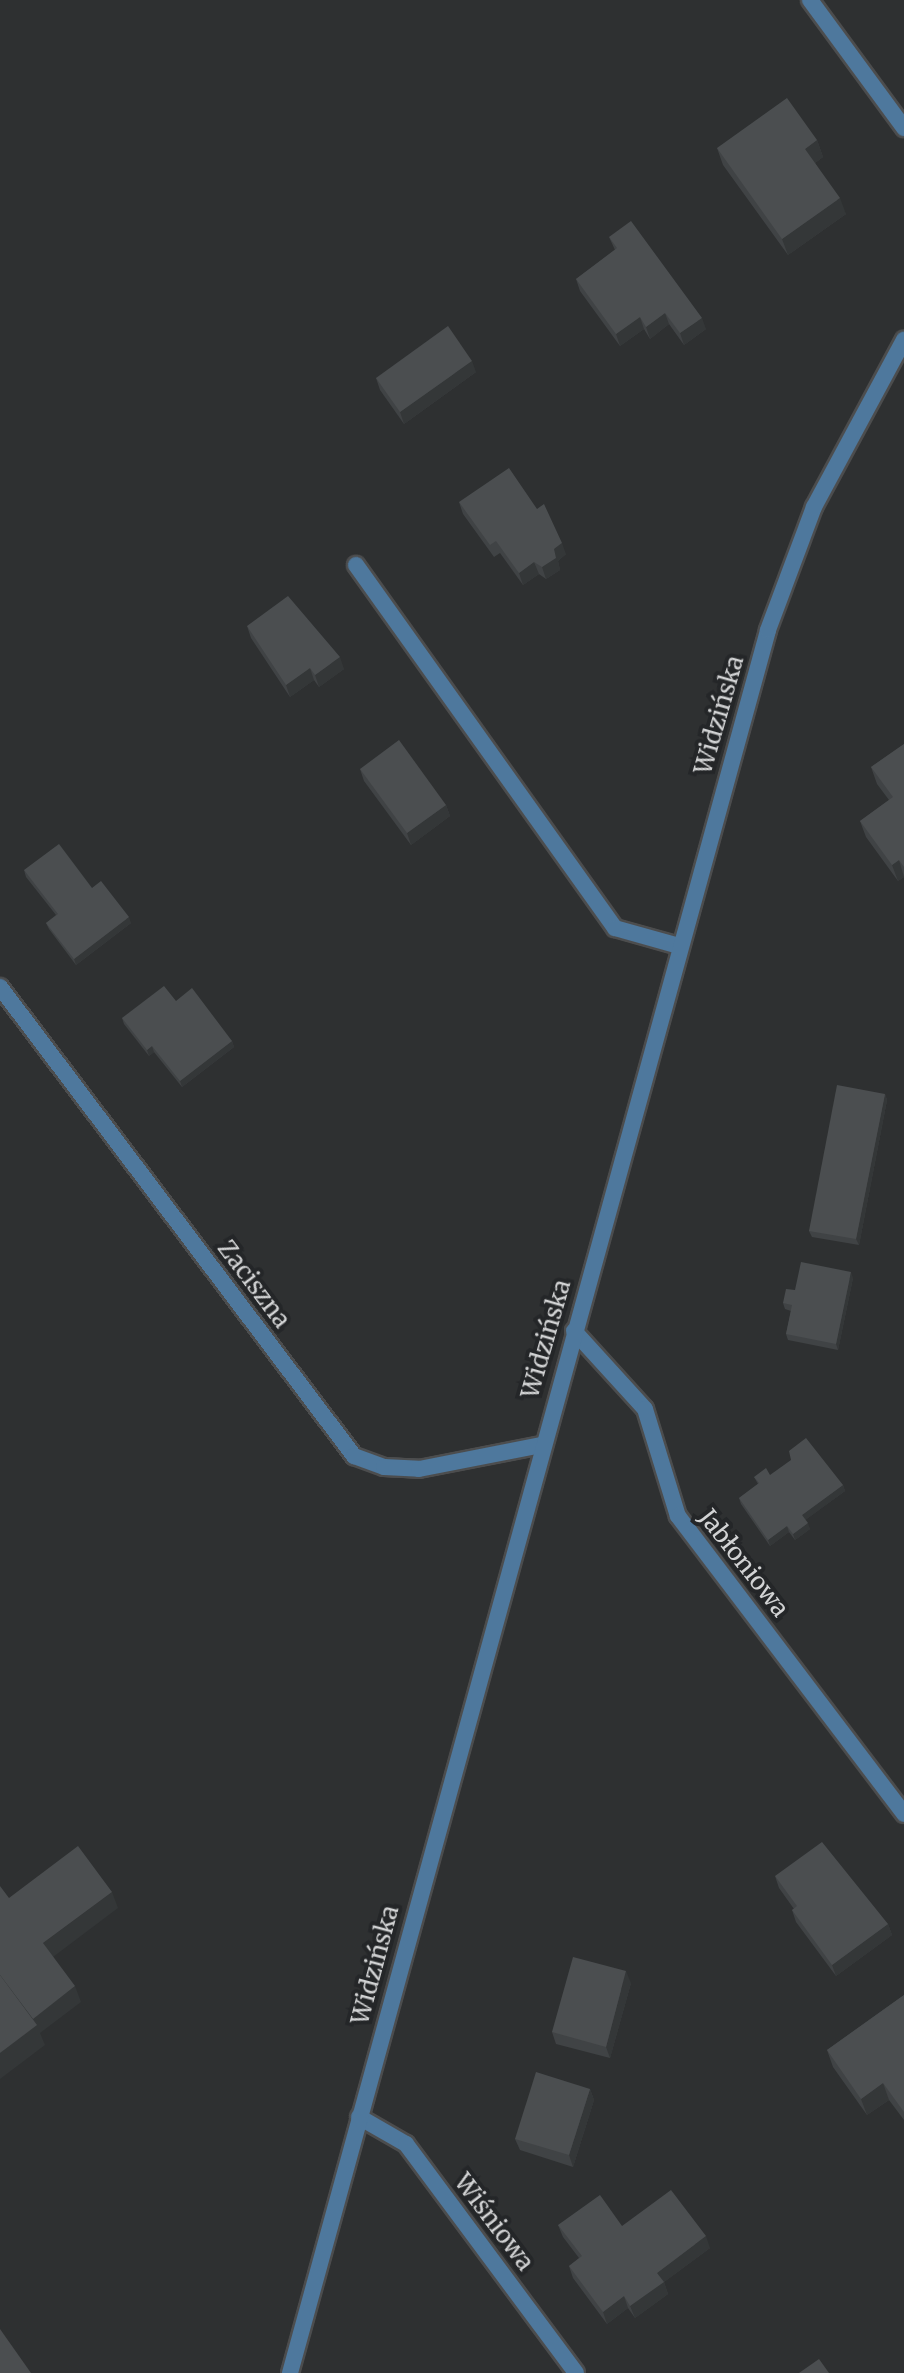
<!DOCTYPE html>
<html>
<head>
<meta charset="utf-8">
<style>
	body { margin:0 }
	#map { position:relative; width:904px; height:2373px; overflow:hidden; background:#2e3031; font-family:Merriweather,serif }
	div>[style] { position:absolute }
	.roads { filter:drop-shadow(2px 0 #4c4d4e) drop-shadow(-2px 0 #4c4d4e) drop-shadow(0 2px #4c4d4e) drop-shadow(0 -2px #4c4d4e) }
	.lane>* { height:16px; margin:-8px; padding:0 8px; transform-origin:8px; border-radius:8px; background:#4e789d }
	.street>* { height:16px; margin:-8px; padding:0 8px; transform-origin:8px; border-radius:8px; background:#4e789d }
	.wall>* { inset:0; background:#404345 }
	.shaded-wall>* { inset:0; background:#343738 }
	.building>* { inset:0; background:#4b4e50 }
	span { translate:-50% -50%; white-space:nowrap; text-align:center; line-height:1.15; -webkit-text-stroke:8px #242628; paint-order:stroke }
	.street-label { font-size:24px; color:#d2d3d4 }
</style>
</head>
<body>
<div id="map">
	<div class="roads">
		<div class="lane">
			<i style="left:810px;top:0;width:159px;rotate:53.7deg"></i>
		</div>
		<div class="street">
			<i style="left:356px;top:565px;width:446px;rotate:54.5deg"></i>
			<i style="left:615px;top:928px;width:66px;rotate:15.7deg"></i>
			<i style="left:0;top:987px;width:588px;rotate:52.95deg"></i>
			<i style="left:354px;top:1456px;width:32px;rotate:20deg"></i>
			<i style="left:384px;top:1467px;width:35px;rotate:3deg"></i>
			<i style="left:419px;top:1469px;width:124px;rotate:-11.1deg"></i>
			<i style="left:574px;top:1331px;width:105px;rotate:47.7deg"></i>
			<i style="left:645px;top:1409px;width:112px;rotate:72.9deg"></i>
			<i style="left:678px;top:1516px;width:374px;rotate:52.8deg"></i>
			<i style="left:359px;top:2117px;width:54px;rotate:29.9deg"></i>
			<i style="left:406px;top:2144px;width:285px;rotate:53.4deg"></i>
			<i style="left:290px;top:2373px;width:1807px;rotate:-74.66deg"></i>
			<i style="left:768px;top:630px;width:131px;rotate:-69.5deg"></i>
			<i style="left:814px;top:507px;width:190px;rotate:-61.7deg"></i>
		</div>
	</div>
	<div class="wall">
		<i style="clip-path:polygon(817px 140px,823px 157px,815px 163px,846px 214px,788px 255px,723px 165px,717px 148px)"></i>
		<i style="clip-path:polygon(609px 237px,706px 329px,684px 345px,669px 324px,650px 339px,644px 329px,620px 346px,580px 291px,576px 279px,615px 250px)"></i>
		<i style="clip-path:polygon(476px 372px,404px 424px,380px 390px,376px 378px)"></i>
		<i style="clip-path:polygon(459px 502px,566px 554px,558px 561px,560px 570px,546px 579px,539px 574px,523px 585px,500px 553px,494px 557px,463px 514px)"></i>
		<i style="clip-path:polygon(247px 626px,344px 669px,319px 687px,314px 680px,290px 697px,251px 638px)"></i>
		<i style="clip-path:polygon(904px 744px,904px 877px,898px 881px,866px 837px,860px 821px,889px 800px,877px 784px,871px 767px)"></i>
		<i style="clip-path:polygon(360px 769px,446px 805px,450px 816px,411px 845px,364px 781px)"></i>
		<i style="clip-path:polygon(24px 870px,92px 888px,131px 923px,76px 965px,49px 929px,46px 923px,56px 915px,26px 877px)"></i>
		<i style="clip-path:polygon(176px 1001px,232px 1041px,234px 1047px,182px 1087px,154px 1052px,149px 1056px,124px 1024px,122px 1018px)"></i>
		<i style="clip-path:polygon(885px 1094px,887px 1100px,859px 1245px,812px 1237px,809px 1231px)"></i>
		<i style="clip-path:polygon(853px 1278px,838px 1350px,788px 1340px,786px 1334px,791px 1311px,785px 1309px,783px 1303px)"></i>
		<i style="clip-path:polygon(770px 1475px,843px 1485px,845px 1491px,805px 1520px,810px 1529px,795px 1540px,789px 1532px,770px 1546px,741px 1504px,739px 1498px,758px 1484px,754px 1477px)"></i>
		<i style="clip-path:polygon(775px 1876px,888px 1924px,892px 1935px,836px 1976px,796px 1922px,792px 1910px,794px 1909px,779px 1888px)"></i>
		<i style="clip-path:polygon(631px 1983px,610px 2058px,556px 2044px,552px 2032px)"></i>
		<i style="clip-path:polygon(904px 1995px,904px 2120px,889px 2100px,867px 2115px,833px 2067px,827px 2050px)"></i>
		<i style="clip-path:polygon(590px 2089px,594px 2100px,573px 2167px,520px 2150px,515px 2139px)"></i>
		<i style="clip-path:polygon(558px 2225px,622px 2226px,710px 2248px,664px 2282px,668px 2294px,635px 2318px,628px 2308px,607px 2324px,573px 2278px,569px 2266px,579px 2258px,563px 2237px)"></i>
	</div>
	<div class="shaded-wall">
		<i style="clip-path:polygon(817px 140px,823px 157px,811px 166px,805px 149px)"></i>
		<i style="clip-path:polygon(840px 198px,846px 214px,788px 255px,782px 239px)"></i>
		<i style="clip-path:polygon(665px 313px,669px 324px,650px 339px,646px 327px)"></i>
		<i style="clip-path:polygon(640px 317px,644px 329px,620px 346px,616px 334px)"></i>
		<i style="clip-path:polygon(702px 318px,706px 329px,684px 345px,680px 333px)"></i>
		<i style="clip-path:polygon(472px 361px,476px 372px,404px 424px,400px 412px)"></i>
		<i style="clip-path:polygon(562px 543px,566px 554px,558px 561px,560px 570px,546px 579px,542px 567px,554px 549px)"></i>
		<i style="clip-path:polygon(534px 562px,539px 574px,523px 585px,519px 573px)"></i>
		<i style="clip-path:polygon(340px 657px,344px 669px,319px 687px,315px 675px)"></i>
		<i style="clip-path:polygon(310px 668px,314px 680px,290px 697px,286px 685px)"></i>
		<i style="clip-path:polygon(446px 805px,450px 816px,411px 845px,407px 833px)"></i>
		<i style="clip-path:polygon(899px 860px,904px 877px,898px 881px,892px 865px)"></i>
		<i style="clip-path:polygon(129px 917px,131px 923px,76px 965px,74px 959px)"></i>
		<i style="clip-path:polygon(232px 1041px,234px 1047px,182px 1087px,180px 1081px)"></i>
		<i style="clip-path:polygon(152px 1046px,154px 1052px,149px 1056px,147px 1050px)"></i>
		<i style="clip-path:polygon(885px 1094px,887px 1100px,859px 1245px,856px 1239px)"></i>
		<i style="clip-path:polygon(851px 1272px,853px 1278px,838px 1350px,836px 1344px)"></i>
		<i style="clip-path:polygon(843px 1485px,845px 1491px,804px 1521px,802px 1515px)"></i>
		<i style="clip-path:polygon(808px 1523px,810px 1529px,795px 1540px,793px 1534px)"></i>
		<i style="clip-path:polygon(787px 1526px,789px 1532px,770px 1546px,768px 1540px)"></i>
		<i style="clip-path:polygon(112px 1892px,118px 1908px,49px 1960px,43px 1943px)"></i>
		<i style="clip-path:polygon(888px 1924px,892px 1935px,836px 1976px,832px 1965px)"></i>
		<i style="clip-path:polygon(626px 1971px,631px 1983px,610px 2058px,606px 2047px)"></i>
		<i style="clip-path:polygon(75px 1986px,81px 2002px,40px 2033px,45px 2045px,0 2079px,0 2053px,32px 2019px)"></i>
		<i style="clip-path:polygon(883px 2083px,889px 2100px,867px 2115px,861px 2099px)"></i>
		<i style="clip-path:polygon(590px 2089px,594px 2100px,573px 2167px,569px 2155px)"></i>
		<i style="clip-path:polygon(706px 2236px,710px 2248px,664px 2282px,668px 2294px,635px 2318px,630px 2306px,657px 2273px)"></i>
		<i style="clip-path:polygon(624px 2296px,628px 2308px,607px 2324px,603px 2312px)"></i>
	</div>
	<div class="building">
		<i style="clip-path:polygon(787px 98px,817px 140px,805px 149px,840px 198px,782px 239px,717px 148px)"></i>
		<i style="clip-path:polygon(631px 221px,702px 318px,680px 333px,665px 313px,646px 327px,640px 317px,616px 334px,576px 279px,617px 248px,609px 237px)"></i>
		<i style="clip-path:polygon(448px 326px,472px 361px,400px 412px,376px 378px)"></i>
		<i style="clip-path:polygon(509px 468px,537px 509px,544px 504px,562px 543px,554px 549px,556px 558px,542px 567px,534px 562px,519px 573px,496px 541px,490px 545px,459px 502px)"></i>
		<i style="clip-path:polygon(288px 596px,340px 657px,315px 675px,310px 668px,286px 685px,247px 626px)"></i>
		<i style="clip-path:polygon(399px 740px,446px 805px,407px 833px,360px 769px)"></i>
		<i style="clip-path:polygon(904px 744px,904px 867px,899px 860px,892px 865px,860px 821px,893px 797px,871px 767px)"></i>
		<i style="clip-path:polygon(59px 844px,92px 888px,101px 881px,129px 917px,74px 959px,46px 923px,58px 914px,24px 870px)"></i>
		<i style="clip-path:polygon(164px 986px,176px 1001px,192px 988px,232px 1041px,180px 1081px,152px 1046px,147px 1050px,122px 1018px)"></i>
		<i style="clip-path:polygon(837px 1085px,885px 1094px,856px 1239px,809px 1231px)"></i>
		<i style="clip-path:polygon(801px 1262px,851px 1272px,836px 1344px,786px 1334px,792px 1305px,783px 1303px,786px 1289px,795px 1290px)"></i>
		<i style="clip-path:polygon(806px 1438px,843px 1485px,802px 1515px,808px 1523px,793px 1534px,787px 1526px,768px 1540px,739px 1498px,759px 1483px,754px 1477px,766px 1468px,770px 1475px,791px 1460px,789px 1451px)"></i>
		<i style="clip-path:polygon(822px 1842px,888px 1924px,832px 1965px,792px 1910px,797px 1906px,775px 1876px)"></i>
		<i style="clip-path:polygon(78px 1846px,112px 1892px,43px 1943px,75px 1986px,33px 2019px,0 1975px,0 1886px,9px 1898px)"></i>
		<i style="clip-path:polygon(573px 1957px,626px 1971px,606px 2047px,552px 2032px)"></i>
		<i style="clip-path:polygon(0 1975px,37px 2025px,0 2053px)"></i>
		<i style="clip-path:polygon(904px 1995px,904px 2112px,883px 2083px,861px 2099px,827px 2050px)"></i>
		<i style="clip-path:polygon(536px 2072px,590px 2089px,569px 2155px,515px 2139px)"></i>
		<i style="clip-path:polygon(671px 2190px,706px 2236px,657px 2273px,664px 2282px,630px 2306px,624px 2296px,603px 2312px,569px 2266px,582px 2256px,558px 2225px,600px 2195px,622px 2226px)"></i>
		<i style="clip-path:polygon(0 2329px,31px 2373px,0 2373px)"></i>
		<i style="clip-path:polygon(819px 2359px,829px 2373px,799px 2373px)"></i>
	</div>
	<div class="street-label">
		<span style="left:719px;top:715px;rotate:-74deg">Widzińska</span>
		<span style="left:254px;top:1284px;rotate:53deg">Zaciszna</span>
		<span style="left:546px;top:1339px;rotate:-74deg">Widzińska</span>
		<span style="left:744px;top:1563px;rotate:52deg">Jabłoniowa</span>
		<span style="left:375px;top:1965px;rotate:-75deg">Widzińska</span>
		<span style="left:494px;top:2222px;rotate:53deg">Wiśniowa</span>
	</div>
</div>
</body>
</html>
